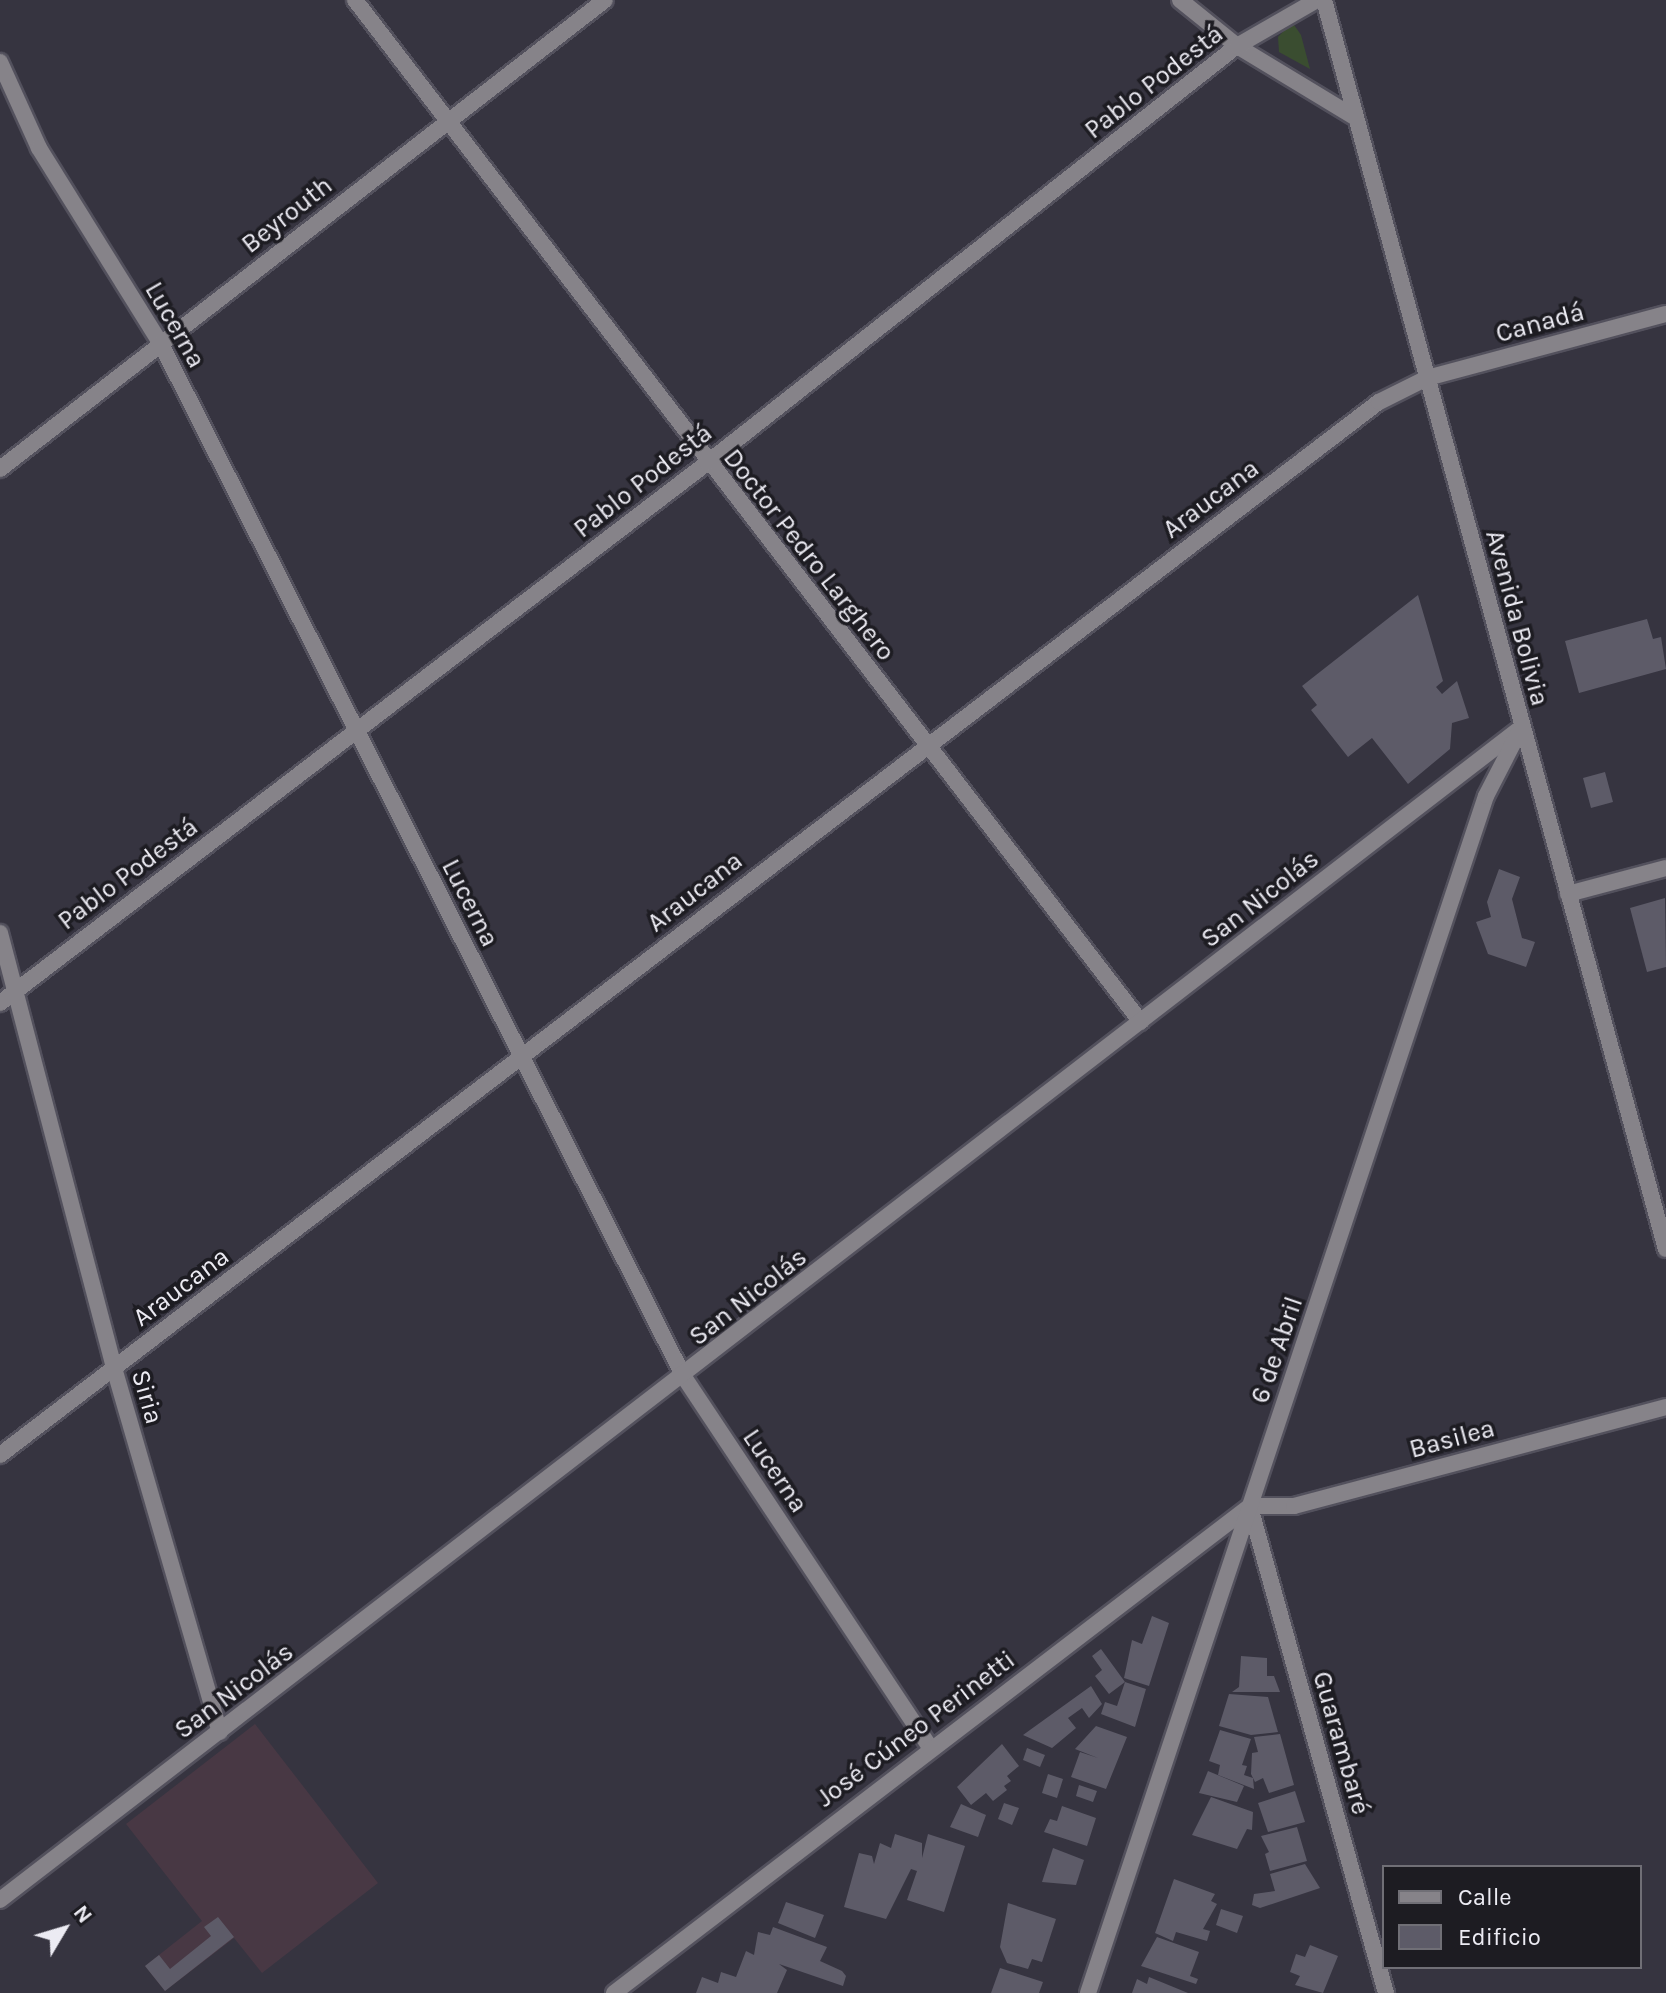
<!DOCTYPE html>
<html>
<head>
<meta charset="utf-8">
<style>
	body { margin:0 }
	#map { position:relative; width:1666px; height:1993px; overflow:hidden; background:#363440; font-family:Karla,sans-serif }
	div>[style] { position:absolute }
	.education>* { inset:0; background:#483844 }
	.green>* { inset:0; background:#3a4d30 }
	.building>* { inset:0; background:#5d5b68 }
	.roads { filter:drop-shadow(2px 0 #53515d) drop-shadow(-2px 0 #53515d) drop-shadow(0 2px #53515d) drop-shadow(0 -2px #53515d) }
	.minor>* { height:16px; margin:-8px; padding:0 8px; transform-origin:8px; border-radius:8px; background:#868389 }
	.tertiary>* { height:16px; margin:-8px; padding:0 8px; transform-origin:8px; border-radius:8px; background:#868389 }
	span { translate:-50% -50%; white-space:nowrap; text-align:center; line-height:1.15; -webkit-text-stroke:7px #1d1c22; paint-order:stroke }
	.street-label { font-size:26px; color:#ecebf3 }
	.legend { position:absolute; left:1382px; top:1865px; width:260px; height:104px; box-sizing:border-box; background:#1d1c22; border:2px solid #706f76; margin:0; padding:10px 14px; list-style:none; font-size:24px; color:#ecebf3 }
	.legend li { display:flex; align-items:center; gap:16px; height:40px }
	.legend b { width:40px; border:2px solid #706f76 }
	.north { position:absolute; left:24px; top:1889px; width:80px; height:80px; -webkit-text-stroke:6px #1d1c22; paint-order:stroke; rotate:52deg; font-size:22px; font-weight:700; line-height:32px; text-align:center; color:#ecebf3 }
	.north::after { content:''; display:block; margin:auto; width:28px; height:36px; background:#ecebf3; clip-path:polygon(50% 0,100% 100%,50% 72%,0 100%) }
</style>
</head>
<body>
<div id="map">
	<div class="education">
		<i style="clip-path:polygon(255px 1724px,378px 1883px,262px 1973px,234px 1938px,165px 1991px,145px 1966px,202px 1921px,126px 1824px)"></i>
	</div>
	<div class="green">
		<i style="clip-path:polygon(1292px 22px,1301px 35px,1310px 69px,1279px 52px,1278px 37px)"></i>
	</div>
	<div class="building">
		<i style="clip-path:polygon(1418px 595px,1443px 681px,1436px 687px,1442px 694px,1457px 681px,1469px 718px,1452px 723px,1450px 749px,1408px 784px,1372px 738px,1348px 757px,1311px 710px,1317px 705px,1302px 686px)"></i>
		<i style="clip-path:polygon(1647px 619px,1653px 639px,1661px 637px,1666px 669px,1579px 693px,1565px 641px)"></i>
		<i style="clip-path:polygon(1605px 772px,1613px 802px,1591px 808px,1583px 778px)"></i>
		<i style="clip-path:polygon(1499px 869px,1520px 877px,1512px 899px,1522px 938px,1535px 942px,1526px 967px,1488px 954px,1476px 922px,1491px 917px,1487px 902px)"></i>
		<i style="clip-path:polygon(1665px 898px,1666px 967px,1647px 972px,1630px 908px)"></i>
		<i style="clip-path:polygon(1152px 1616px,1169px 1623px,1149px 1686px,1124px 1678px,1132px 1640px,1142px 1644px)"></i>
		<i style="clip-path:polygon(1101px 1649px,1125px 1682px,1109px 1694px,1095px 1676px,1102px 1670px,1092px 1656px)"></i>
		<i style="clip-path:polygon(1241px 1656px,1267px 1658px,1267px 1676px,1274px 1676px,1280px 1692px,1232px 1692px,1239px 1687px)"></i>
		<i style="clip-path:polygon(1125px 1682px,1146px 1689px,1135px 1727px,1101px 1714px,1105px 1702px,1117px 1706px)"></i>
		<i style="clip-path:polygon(1091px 1686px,1102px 1704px,1089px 1718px,1082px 1708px,1068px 1718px,1076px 1728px,1052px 1748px,1023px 1735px)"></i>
		<i style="clip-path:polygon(1229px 1694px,1268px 1697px,1278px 1732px,1251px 1735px,1219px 1726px)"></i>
		<i style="clip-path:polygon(1096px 1726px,1127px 1737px,1106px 1789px,1071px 1777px,1080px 1752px,1098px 1758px,1075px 1749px)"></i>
		<i style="clip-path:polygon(1220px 1730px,1251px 1739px,1242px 1765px,1247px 1766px,1244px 1775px,1253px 1778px,1254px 1789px,1218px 1775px,1220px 1765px,1209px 1761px)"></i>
		<i style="clip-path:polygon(1280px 1734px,1294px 1785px,1269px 1793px,1263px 1778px,1255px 1782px,1251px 1774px,1252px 1753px,1258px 1752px,1254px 1737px)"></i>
		<i style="clip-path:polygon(1002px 1744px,1019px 1766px,1007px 1776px,1011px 1781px,1004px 1786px,1007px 1790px,993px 1801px,986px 1793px,971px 1805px,957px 1787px)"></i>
		<i style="clip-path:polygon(1027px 1748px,1045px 1755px,1040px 1767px,1023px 1760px)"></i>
		<i style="clip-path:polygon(1208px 1771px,1244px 1786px,1237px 1802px,1199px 1793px)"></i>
		<i style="clip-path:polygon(1048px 1774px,1063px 1779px,1057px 1798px,1042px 1793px)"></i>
		<i style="clip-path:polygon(1079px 1785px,1097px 1791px,1093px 1802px,1076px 1796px)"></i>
		<i style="clip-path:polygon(1295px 1791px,1305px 1822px,1268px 1832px,1258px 1803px)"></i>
		<i style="clip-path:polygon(1211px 1797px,1253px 1812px,1252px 1830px,1247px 1829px,1237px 1849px,1192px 1835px)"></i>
		<i style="clip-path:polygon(1004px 1803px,1019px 1808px,1012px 1825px,998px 1819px)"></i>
		<i style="clip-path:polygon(961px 1804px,986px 1815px,978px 1837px,950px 1827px)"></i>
		<i style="clip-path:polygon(1062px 1806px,1096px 1818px,1087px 1846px,1044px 1832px,1050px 1819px,1057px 1821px)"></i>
		<i style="clip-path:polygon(1297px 1827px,1307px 1861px,1270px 1871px,1265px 1854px,1269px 1852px,1261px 1836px)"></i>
		<i style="clip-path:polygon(895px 1834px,922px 1843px,922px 1858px,928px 1834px,965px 1846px,944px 1912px,907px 1900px,917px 1871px,911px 1869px,886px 1919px,844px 1907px,859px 1853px,872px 1856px,874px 1864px,880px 1843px,891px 1848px)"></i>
		<i style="clip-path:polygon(1053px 1848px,1084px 1860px,1076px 1885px,1042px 1882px)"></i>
		<i style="clip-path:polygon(1305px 1864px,1320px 1888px,1260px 1908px,1252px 1905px,1254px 1894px,1275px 1891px,1270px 1874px)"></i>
		<i style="clip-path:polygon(1174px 1879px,1215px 1894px,1211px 1901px,1217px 1904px,1203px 1929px,1210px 1931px,1207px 1941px,1176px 1932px,1173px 1941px,1155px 1933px)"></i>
		<i style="clip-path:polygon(786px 1902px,824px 1915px,815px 1938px,778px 1923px)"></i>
		<i style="clip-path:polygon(1008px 1903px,1056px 1919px,1042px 1962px,1032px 1959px,1028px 1969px,1007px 1963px,1000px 1947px)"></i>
		<i style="clip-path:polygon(1221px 1909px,1243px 1916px,1237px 1933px,1216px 1925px)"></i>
		<i style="clip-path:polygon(218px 1917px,234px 1937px,165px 1991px,145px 1966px,159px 1955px,170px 1969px,211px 1936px,204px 1927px)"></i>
		<i style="clip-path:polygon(773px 1927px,827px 1947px,820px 1961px,842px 1971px,846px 1976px,843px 1986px,779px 1964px,787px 1970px,777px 1993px,696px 1993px,702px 1977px,718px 1983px,721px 1972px,736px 1977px,746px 1951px,754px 1955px,758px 1932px,770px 1935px)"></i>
		<i style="clip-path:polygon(1157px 1937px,1199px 1952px,1190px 1976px,1198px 1979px,1196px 1984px,1141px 1966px)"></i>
		<i style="clip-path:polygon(1310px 1945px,1338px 1956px,1323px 1993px,1295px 1985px,1300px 1976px,1290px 1972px,1296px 1954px,1305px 1957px)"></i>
		<i style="clip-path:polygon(1000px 1968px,1043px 1982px,1039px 1993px,991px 1993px)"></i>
		<i style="clip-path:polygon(1149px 1977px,1188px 1993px,1132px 1993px,1137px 1979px,1147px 1984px)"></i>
	</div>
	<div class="roads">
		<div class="minor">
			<i style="left:355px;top:0;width:1289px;rotate:52.44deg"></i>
			<i style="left:1180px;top:0;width:73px;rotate:38.9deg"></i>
			<i style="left:1237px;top:46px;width:139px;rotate:31.2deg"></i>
			<i style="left:0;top:62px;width:94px;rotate:65.6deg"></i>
			<i style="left:39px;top:148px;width:231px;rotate:58.1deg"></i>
			<i style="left:161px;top:344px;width:1158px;rotate:63.15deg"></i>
			<i style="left:684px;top:1377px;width:444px;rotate:56.4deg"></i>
			<i style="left:0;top:469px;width:765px;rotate:-37.78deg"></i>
			<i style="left:1568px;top:894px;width:101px;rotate:-14.9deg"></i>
			<i style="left:0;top:933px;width:450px;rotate:75.3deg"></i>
			<i style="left:114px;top:1368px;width:379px;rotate:73.8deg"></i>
			<i style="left:0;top:1003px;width:890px;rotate:-37.37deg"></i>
			<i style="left:707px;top:463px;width:674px;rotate:-38.2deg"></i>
			<i style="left:1237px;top:46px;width:92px;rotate:-29.9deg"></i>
			<i style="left:0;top:1455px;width:1735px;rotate:-37.37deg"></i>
			<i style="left:1379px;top:402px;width:54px;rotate:-26.6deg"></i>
			<i style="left:1427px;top:378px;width:247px;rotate:-15deg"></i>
			<i style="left:1250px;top:1506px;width:44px"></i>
			<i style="left:1294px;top:1506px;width:385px;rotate:-14.9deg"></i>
			<i style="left:1250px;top:1507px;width:505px;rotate:74.37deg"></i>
			<i style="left:0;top:1900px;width:1922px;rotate:-37.62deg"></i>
			<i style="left:614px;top:1993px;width:801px;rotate:-37.44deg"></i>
			<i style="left:1088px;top:1993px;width:1261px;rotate:-71.61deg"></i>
			<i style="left:1486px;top:796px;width:72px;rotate:-62.7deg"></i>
		</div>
		<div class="tertiary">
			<i style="left:1324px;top:0;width:1295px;rotate:74.69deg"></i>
		</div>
	</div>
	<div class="street-label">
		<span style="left:1154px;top:82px;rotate:-38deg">Pablo Podestá</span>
		<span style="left:287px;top:215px;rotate:-38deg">Beyrouth</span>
		<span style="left:1540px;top:323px;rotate:-15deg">Canadá</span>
		<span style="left:175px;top:325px;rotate:60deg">Lucerna</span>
		<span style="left:643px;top:481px;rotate:-38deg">Pablo Podestá</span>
		<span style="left:1211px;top:499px;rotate:-37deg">Araucana</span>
		<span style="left:809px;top:555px;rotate:52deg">Doctor Pedro Larghero</span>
		<span style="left:1517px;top:618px;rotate:75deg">Avenida Bolivia</span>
		<span style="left:128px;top:874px;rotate:-37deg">Pablo Podestá</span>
		<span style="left:695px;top:892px;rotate:-38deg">Araucana</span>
		<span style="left:1260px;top:899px;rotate:-38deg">San Nicolás</span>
		<span style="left:470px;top:903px;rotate:63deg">Lucerna</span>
		<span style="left:181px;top:1287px;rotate:-37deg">Araucana</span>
		<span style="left:748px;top:1297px;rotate:-38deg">San Nicolás</span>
		<span style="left:1277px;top:1350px;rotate:-71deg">6 de Abril</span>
		<span style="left:147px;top:1397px;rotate:74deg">Siria</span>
		<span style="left:1452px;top:1439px;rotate:-15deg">Basilea</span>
		<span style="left:775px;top:1471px;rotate:56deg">Lucerna</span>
		<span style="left:234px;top:1691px;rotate:-37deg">San Nicolás</span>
		<span style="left:916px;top:1729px;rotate:-37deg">José Cúneo Perinetti</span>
		<span style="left:1341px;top:1743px;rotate:74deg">Guarambaré</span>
	</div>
	<ul class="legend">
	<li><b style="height:10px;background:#868389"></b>Calle</li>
	<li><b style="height:22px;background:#5d5b68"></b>Edificio</li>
	</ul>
	<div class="north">N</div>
</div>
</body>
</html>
